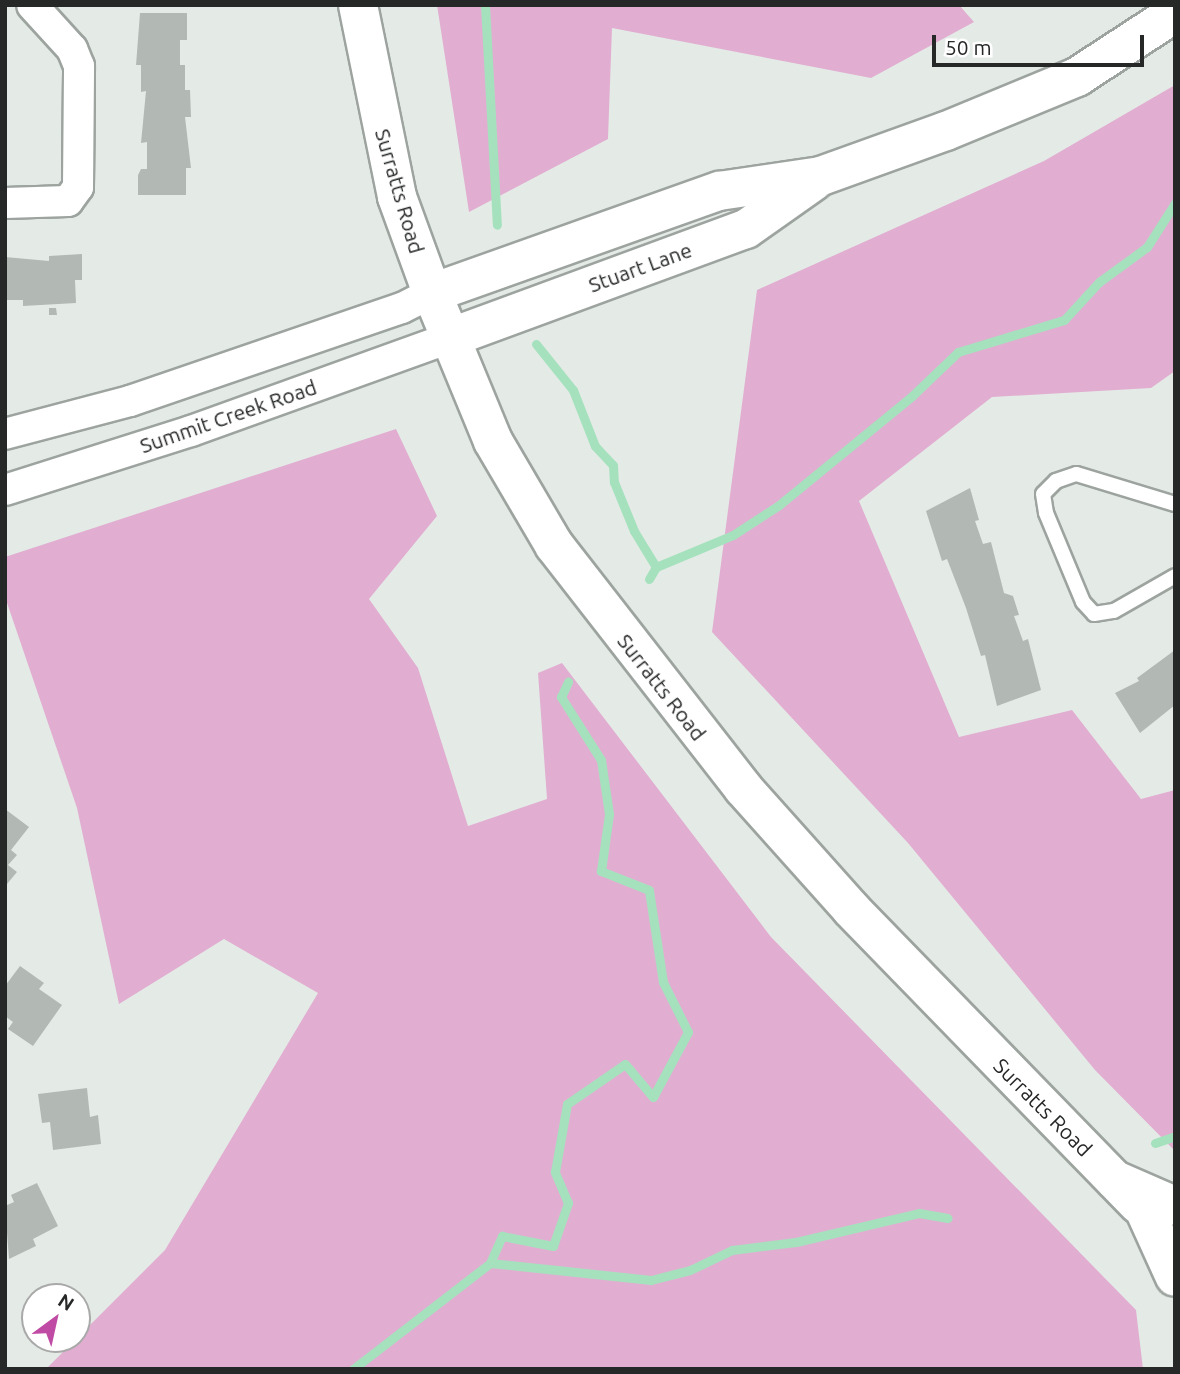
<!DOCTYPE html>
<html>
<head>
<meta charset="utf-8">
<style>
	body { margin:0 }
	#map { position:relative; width:1180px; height:1374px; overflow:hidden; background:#e4ebe6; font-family:Ubuntu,sans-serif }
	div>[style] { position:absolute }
	.green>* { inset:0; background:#e1aed1 }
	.stream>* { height:9px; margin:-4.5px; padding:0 4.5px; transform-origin:4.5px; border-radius:4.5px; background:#a6e1be }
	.building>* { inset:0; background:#b2b9b4 }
	.roads { filter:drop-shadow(2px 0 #9da49f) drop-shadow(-2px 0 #9da49f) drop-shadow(0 2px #9da49f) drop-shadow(0 -2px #9da49f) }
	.lane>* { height:14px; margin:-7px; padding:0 7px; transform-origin:7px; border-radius:7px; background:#fff }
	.street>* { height:30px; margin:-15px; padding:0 15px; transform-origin:15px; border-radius:15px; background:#fff }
	.secondary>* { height:38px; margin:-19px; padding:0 19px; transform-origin:19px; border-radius:19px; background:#fff }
	.highway>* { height:38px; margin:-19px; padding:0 19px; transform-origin:19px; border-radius:19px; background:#fff }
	span { translate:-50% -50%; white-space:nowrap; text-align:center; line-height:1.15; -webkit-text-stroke:6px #fff; paint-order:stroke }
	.street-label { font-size:21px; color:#252826 }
	.frame { position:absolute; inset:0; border:7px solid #252826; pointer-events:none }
	.north { position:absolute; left:21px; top:1283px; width:70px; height:70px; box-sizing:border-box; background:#fff; border:2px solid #a8a9a8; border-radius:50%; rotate:33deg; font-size:19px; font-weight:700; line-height:28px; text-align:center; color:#252826 }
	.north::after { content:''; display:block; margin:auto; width:24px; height:32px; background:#c04ba4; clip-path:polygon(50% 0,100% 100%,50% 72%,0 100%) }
	.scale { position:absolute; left:932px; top:35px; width:212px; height:32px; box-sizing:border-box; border:4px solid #252826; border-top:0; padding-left:9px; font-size:21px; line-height:24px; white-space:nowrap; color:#252826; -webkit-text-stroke:5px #fff; paint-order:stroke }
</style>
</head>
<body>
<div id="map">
	<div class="green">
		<i style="clip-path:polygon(437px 5px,959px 5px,974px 22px,871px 78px,612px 28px,608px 139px,469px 212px)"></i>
		<i style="clip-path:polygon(1175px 85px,1175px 371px,1151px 388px,992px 397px,859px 501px,959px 737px,1072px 710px,1141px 799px,1175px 790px,1175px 1151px,1095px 1070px,908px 843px,712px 632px,757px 290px,1044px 161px)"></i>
		<i style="clip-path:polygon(396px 429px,437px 516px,369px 599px,418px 668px,468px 826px,547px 799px,538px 673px,562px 663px,771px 937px,1136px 1310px,1143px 1369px,46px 1369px,165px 1250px,318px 993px,224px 939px,119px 1004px,77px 808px,5px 597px,5px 557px)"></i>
	</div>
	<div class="stream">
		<i style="left:485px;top:5px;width:220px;rotate:86.9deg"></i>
		<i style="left:536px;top:344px;width:59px;rotate:51.2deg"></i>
		<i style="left:573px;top:390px;width:60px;rotate:68.6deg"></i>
		<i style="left:595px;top:446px;width:26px;rotate:47deg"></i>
		<i style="left:613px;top:465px;width:17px;rotate:87deg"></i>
		<i style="left:614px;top:482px;width:53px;rotate:67.8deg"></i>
		<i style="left:634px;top:531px;width:42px;rotate:58.6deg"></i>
		<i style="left:649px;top:579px;width:14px;rotate:-60deg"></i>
		<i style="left:656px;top:567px;width:83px;rotate:-22.6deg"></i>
		<i style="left:733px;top:535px;width:55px;rotate:-33.1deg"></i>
		<i style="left:779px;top:505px;width:172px;rotate:-39.3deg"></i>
		<i style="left:912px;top:396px;width:64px;rotate:-43.7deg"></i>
		<i style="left:958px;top:352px;width:111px;rotate:-16.8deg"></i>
		<i style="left:1064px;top:320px;width:52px;rotate:-47.4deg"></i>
		<i style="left:1099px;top:282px;width:59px;rotate:-36.1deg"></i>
		<i style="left:1147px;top:247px;width:52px;rotate:-57.5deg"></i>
		<i style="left:1155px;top:1143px;width:21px;rotate:-19deg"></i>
		<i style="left:490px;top:1263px;width:30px;rotate:-66deg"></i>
		<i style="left:502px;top:1236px;width:52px;rotate:11.1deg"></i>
		<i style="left:553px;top:1246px;width:46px;rotate:-70.8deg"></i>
		<i style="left:568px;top:1203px;width:34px;rotate:-113deg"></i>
		<i style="left:555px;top:1172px;width:69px;rotate:-80deg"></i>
		<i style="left:567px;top:1104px;width:70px;rotate:-34.6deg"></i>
		<i style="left:625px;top:1064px;width:43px;rotate:49.7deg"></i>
		<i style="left:653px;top:1097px;width:74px;rotate:-61.7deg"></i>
		<i style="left:688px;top:1032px;width:56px;rotate:-116.6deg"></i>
		<i style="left:663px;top:982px;width:93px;rotate:-98.7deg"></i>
		<i style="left:649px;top:890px;width:52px;rotate:-158.4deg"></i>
		<i style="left:601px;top:871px;width:58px;rotate:-82deg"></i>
		<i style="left:609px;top:814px;width:55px;rotate:-98.4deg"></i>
		<i style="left:601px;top:760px;width:75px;rotate:-122.4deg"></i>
		<i style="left:561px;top:697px;width:17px;rotate:-65deg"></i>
		<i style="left:353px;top:1369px;width:173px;rotate:-37.7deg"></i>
		<i style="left:490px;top:1263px;width:162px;rotate:6deg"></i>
		<i style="left:651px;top:1280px;width:40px;rotate:-14.4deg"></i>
		<i style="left:690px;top:1270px;width:47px;rotate:-25.5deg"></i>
		<i style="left:732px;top:1250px;width:64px;rotate:-7.1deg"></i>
		<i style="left:796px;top:1242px;width:126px;rotate:-13.3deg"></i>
		<i style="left:919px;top:1213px;width:29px;rotate:10deg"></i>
	</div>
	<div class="building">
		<i style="clip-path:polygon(140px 13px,187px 13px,187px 40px,180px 40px,180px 65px,185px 65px,185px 90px,190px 90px,191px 117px,185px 117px,191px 168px,186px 168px,186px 195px,138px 195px,138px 175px,141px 169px,147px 169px,147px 142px,141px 143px,146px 91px,141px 92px,141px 65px,136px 65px)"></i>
		<i style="clip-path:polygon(82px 254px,82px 280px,75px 280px,76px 303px,23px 306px,23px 300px,5px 300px,5px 257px,49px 261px,49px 256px)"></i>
		<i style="clip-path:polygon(49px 308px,56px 308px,57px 315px,49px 315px)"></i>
		<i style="clip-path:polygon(970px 488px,979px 520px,975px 521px,983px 544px,991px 542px,1004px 593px,1013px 596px,1019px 615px,1014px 616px,1023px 641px,1028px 639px,1041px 690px,997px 706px,985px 655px,981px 656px,966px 608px,947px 559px,942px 561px,926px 511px)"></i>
		<i style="clip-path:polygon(1175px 650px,1175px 705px,1140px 733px,1115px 693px,1139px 681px,1137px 678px)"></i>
		<i style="clip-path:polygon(5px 809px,29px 827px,11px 850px,17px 855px,8px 865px,17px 872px,7px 884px)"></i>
		<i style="clip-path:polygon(20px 966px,44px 983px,39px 989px,62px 1005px,33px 1046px,8px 1029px,13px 1022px,5px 1016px,5px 986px)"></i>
		<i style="clip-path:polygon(87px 1088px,90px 1117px,98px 1115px,101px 1144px,53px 1150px,50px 1122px,42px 1123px,38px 1094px)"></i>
		<i style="clip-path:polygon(37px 1183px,58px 1226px,33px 1239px,36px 1246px,9px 1259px,5px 1206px,14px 1202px,11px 1195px)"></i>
	</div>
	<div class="roads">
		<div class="lane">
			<i style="left:1175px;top:504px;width:103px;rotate:-163.1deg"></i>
			<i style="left:1076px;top:474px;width:21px;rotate:161deg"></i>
			<i style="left:1056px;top:481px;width:18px;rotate:135deg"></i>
			<i style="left:1043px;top:494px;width:19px;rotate:81deg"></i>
			<i style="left:1046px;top:513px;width:96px;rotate:67.4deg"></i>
			<i style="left:1083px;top:602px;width:16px;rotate:47deg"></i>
			<i style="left:1094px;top:614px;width:20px;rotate:-9deg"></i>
			<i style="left:1114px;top:611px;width:70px;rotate:-29.8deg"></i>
		</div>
		<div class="street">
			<i style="left:5px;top:203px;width:63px;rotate:-1.8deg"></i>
			<i style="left:68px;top:201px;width:17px;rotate:-54deg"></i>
			<i style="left:78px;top:187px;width:121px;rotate:-89.5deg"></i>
			<i style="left:79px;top:66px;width:18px;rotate:-112deg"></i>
			<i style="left:72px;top:49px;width:59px;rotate:-132.3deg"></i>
			<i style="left:5px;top:434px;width:129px;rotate:-14.8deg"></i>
			<i style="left:130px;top:401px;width:287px;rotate:-18.9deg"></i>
			<i style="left:402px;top:308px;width:34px;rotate:-27deg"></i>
			<i style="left:5px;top:490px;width:195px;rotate:-17.6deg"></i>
			<i style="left:191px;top:431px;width:274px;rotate:-19.8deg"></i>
		</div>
		<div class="secondary">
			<i style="left:358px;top:5px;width:196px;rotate:78.5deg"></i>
			<i style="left:397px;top:197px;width:102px;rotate:70deg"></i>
			<i style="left:432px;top:293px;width:160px;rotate:67.6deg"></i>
			<i style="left:493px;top:441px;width:121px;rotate:59.6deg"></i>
			<i style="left:554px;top:545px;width:308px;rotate:52.1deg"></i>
			<i style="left:743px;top:788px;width:162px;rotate:48.2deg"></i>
			<i style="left:851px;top:909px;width:412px;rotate:45.8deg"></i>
			<i style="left:432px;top:293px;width:305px;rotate:-19.6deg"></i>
			<i style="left:719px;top:191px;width:103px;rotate:-8.4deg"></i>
			<i style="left:821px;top:176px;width:133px;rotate:-19.8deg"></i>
			<i style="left:946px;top:131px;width:142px;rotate:-22.4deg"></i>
			<i style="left:1077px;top:77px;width:117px;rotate:-33.1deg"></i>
			<i style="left:449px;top:338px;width:316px;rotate:-20.2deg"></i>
			<i style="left:746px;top:229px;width:83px;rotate:-35.2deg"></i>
		</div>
		<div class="highway">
			<i style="left:1115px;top:1180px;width:65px;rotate:23.4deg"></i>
			<i style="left:1145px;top:1211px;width:72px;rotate:65.6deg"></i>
		</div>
	</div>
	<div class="street-label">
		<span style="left:400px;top:191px;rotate:74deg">Surratts Road</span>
		<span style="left:640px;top:267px;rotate:-20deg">Stuart Lane</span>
		<span style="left:228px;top:416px;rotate:-19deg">Summit Creek Road</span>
		<span style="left:662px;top:687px;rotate:52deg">Surratts Road</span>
		<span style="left:1043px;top:1107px;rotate:45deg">Surratts Road</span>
	</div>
	<div class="frame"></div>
	<div class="north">N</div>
	<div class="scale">50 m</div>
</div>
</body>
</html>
